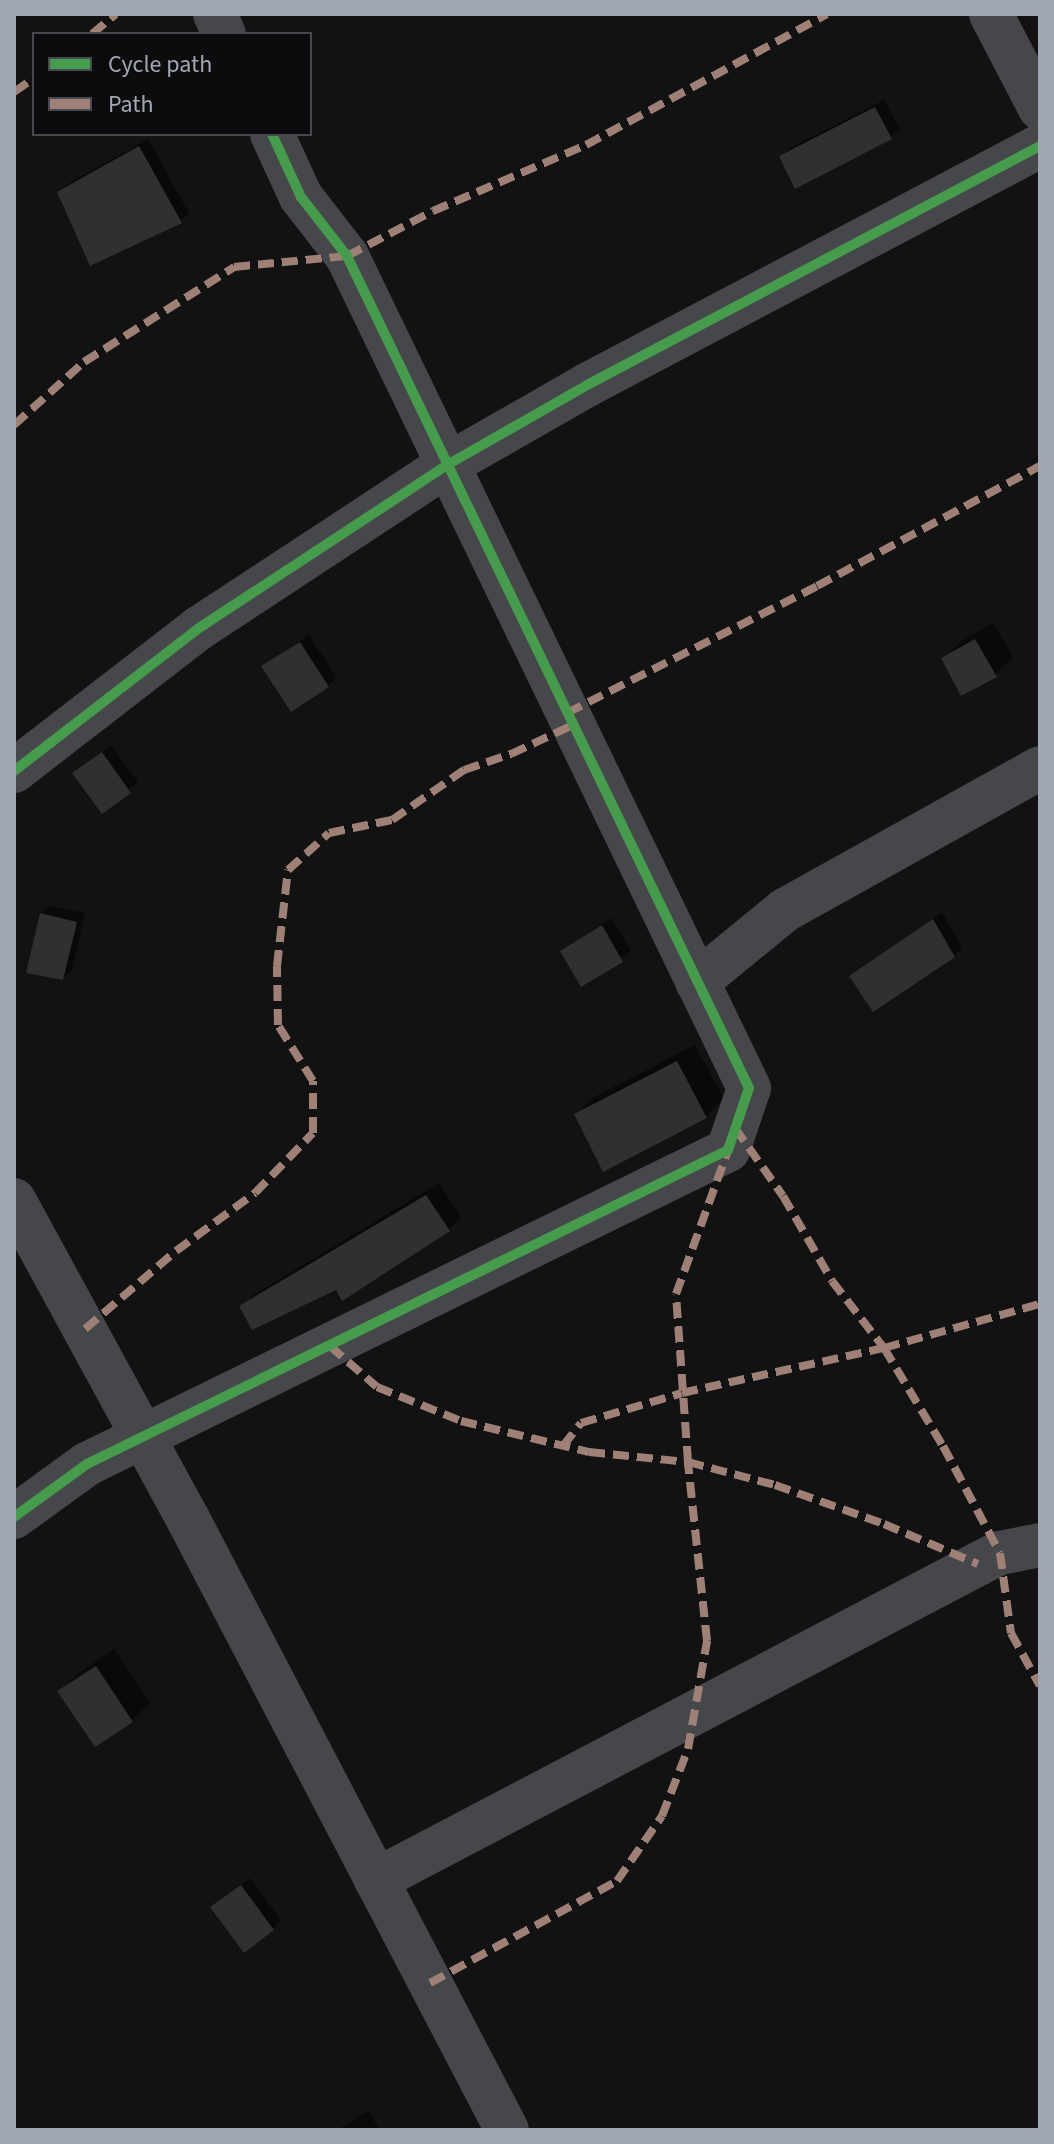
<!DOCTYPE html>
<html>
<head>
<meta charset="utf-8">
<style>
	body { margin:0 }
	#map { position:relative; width:1054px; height:2144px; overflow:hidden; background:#121212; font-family:"Source Sans 3",sans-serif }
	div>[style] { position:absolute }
	.shadow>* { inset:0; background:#0007 }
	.building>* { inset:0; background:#303031 }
	.minor>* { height:44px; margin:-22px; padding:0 22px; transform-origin:22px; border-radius:22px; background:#46474b }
	.quiet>* { height:8px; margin-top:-4px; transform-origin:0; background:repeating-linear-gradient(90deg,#9e8076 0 16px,transparent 0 24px) }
	.cycleway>* { height:10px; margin:-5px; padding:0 5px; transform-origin:5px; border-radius:5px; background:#469c4c }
	span { translate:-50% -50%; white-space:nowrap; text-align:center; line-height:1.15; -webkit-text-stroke:6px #0c0c0e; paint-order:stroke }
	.frame { position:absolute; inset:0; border:16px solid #a2a7b4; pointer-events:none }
	.legend { position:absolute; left:32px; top:32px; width:280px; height:104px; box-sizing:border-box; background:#0c0c0e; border:2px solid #484a50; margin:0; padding:10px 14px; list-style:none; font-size:24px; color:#a2a7b4 }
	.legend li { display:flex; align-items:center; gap:16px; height:40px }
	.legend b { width:40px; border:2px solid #484a50 }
</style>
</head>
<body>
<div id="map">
	<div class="shadow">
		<i style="clip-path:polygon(884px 100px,900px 129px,891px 137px,796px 186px,782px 156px,790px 148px)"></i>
		<i style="clip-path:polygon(148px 139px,189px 213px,181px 221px,59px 192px,68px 184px)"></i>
		<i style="clip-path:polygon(993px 623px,1013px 657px,995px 675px,943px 659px,961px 641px)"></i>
		<i style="clip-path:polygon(309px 635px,336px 677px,328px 686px,264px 666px)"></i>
		<i style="clip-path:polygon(111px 745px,138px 782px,102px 811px,75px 774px)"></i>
		<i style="clip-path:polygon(50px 906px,85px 913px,72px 970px,63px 978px,41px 914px)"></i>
		<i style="clip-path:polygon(942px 912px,962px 947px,954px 956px,852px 976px)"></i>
		<i style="clip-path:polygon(611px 918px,631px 951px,582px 984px,562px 951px)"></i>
		<i style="clip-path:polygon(695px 1045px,724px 1099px,706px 1116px,576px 1114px,594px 1097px)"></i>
		<i style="clip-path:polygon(439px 1183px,461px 1217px,449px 1230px,242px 1306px,255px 1294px)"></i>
		<i style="clip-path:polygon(114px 1649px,150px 1703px,132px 1720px,95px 1744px,60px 1691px,77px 1674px)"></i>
		<i style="clip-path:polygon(250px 1878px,281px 1920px,273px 1929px,222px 1899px)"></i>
		<i style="clip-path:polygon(368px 2111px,380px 2130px,338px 2130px,339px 2129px)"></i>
	</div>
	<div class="building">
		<i style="clip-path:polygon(875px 107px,892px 139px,795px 189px,779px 156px)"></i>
		<i style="clip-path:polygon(139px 146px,182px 223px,90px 266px,57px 192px)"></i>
		<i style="clip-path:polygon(975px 639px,997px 677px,961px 696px,941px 658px)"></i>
		<i style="clip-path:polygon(300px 642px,329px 687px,291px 712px,261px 666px)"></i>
		<i style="clip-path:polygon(102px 752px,131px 793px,102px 814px,72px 773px)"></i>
		<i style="clip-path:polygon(40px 913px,77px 922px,63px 980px,26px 973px)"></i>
		<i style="clip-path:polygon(933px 919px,955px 957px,873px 1012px,849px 976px)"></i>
		<i style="clip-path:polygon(602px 925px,623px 962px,581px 987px,560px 951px)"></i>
		<i style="clip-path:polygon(677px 1061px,707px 1118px,603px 1172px,574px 1114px)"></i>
		<i style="clip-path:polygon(426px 1195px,450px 1231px,342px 1301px,336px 1290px,252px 1330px,239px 1306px)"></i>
		<i style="clip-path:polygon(96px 1666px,133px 1722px,95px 1747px,57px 1691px)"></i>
		<i style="clip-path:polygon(241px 1885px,274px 1930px,244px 1953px,210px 1907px)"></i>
	</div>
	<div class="minor">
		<i style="left:215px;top:14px;width:22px;rotate:66deg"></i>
		<i style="left:991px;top:14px;width:106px;rotate:62.5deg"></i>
		<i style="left:14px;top:771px;width:234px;rotate:-37.7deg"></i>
		<i style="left:199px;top:628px;width:297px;rotate:-33.3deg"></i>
		<i style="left:447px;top:465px;width:161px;rotate:-29.7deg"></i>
		<i style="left:587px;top:385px;width:512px;rotate:-27.82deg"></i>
		<i style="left:697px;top:982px;width:114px;rotate:-39.3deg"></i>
		<i style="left:785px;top:910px;width:292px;rotate:-29.1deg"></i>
		<i style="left:14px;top:1200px;width:363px;rotate:61.4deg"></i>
		<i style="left:188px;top:1519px;width:689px;rotate:62.43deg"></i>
		<i style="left:14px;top:1517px;width:90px;rotate:-36deg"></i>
		<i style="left:87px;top:1464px;width:714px;rotate:-26.1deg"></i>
		<i style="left:728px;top:1150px;width:65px;rotate:-71.3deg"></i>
		<i style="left:749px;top:1088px;width:924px;rotate:-115.79deg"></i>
		<i style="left:347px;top:256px;width:75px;rotate:-127.9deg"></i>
		<i style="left:301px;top:197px;width:69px;rotate:-114.7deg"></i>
		<i style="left:376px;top:1880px;width:680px;rotate:-27.7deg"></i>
		<i style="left:978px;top:1564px;width:25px;rotate:-27deg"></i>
		<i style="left:1000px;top:1553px;width:41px;rotate:-11.3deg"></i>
	</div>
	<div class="quiet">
		<i style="left:92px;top:34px;width:31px;rotate:-40deg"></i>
		<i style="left:14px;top:92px;width:24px;rotate:-35deg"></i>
		<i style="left:14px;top:425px;width:94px;rotate:-42deg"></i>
		<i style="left:84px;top:362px;width:178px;rotate:-32.3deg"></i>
		<i style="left:234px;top:267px;width:114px;rotate:-5.6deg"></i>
		<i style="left:347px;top:256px;width:97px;rotate:-27.6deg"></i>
		<i style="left:433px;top:211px;width:167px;rotate:-23.3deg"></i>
		<i style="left:586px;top:145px;width:274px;rotate:-28.5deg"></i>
		<i style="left:567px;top:713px;width:280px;rotate:-26.9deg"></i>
		<i style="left:817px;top:586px;width:253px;rotate:-28.3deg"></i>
		<i style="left:735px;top:1128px;width:83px;rotate:54.8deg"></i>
		<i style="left:783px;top:1196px;width:98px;rotate:60deg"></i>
		<i style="left:832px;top:1281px;width:85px;rotate:52.2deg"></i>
		<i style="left:884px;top:1348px;width:114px;rotate:59deg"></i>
		<i style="left:943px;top:1446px;width:121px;rotate:62deg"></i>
		<i style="left:1000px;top:1553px;width:81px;rotate:82.2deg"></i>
		<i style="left:1011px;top:1633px;width:60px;rotate:61.3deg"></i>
		<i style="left:85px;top:1329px;width:120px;rotate:-40.6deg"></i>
		<i style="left:176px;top:1251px;width:98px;rotate:-36.3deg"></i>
		<i style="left:255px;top:1193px;width:83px;rotate:-46deg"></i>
		<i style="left:313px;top:1133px;width:52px;rotate:-90deg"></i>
		<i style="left:313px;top:1081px;width:66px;rotate:-122deg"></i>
		<i style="left:278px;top:1025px;width:59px;rotate:-91deg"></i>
		<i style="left:277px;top:966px;width:97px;rotate:-83.5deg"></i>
		<i style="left:288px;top:870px;width:55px;rotate:-42.1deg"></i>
		<i style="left:329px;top:833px;width:64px;rotate:-11.7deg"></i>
		<i style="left:392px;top:820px;width:88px;rotate:-34.8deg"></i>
		<i style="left:464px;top:770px;width:50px;rotate:-18.8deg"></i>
		<i style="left:511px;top:754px;width:68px;rotate:-25.1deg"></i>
		<i style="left:330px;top:1346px;width:62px;rotate:41.1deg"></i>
		<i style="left:377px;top:1387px;width:91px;rotate:22deg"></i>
		<i style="left:461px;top:1421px;width:132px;rotate:13.6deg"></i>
		<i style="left:589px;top:1452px;width:100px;rotate:5.8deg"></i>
		<i style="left:688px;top:1462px;width:90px;rotate:14.8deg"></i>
		<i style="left:775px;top:1485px;width:116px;rotate:19.7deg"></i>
		<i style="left:884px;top:1524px;width:102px;rotate:23.1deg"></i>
		<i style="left:563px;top:1446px;width:29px;rotate:-52deg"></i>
		<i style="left:581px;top:1423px;width:105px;rotate:-16.5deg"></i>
		<i style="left:682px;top:1393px;width:207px;rotate:-12.6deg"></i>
		<i style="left:884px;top:1348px;width:162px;rotate:-15.8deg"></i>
		<i style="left:430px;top:1983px;width:213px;rotate:-28.6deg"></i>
		<i style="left:617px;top:1881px;width:79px;rotate:-55.3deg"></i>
		<i style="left:662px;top:1816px;width:72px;rotate:-68.8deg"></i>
		<i style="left:688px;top:1749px;width:110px;rotate:-80deg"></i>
		<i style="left:707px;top:1641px;width:180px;rotate:-96.1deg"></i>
		<i style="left:688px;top:1462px;width:168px;rotate:-94.1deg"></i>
		<i style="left:676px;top:1294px;width:153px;rotate:-70.1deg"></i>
	</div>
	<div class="cycleway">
		<i style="left:14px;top:771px;width:234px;rotate:-37.7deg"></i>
		<i style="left:199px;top:628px;width:297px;rotate:-33.3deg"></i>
		<i style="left:447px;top:465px;width:161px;rotate:-29.7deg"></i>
		<i style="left:587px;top:385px;width:512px;rotate:-27.82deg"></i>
		<i style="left:14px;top:1517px;width:90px;rotate:-36deg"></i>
		<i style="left:87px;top:1464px;width:714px;rotate:-26.1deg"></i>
		<i style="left:728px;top:1150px;width:65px;rotate:-71.3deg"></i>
		<i style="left:749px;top:1088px;width:924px;rotate:-115.79deg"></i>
		<i style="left:347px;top:256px;width:75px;rotate:-127.9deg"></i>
		<i style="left:301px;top:197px;width:69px;rotate:-114.7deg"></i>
	</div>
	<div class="frame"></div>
	<ul class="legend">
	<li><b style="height:10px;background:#469c4c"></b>Cycle path</li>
	<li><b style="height:10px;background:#9e8076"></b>Path</li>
	</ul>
</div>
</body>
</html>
